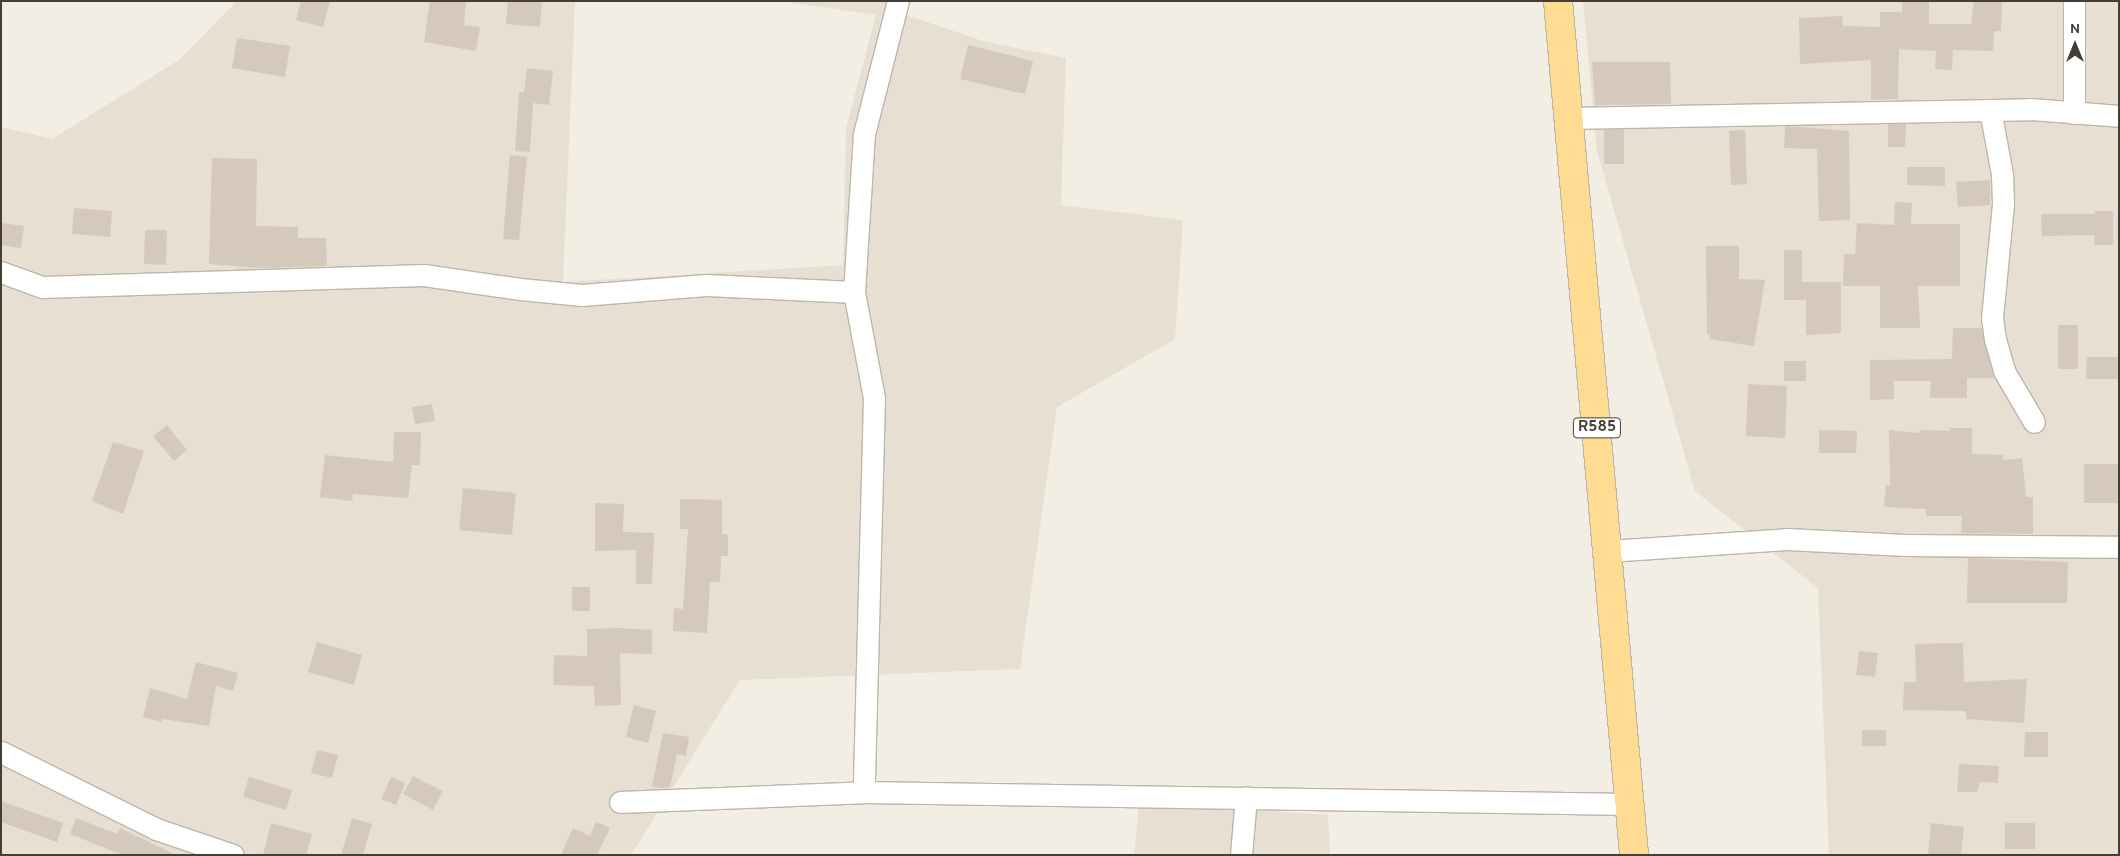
<!DOCTYPE html>
<html>
<head>
<meta charset="utf-8">
<style>
	body { margin:0 }
	#map { position:relative; width:2120px; height:856px; overflow:hidden; background:#f2eee4; font-family:Overpass,sans-serif }
	div>[style] { position:absolute }
	.residential>* { inset:0; background:#e7dfd2 }
	.building>* { inset:0; background:#d4c9ba }
	.roads { filter:drop-shadow(1px 0 #beb5a7) drop-shadow(-1px 0 #beb5a7) drop-shadow(0 1px #beb5a7) drop-shadow(0 -1px #beb5a7) }
	.street>* { height:21px; margin:-10.5px; padding:0 10.5px; transform-origin:10.5px; border-radius:10.5px; background:#fff }
	.primary>* { height:28px; margin:-14px; padding:0 14px; transform-origin:14px; border-radius:14px; background:#ffdc91 }
	span { translate:-50% -50%; white-space:nowrap; text-align:center; line-height:1.15; -webkit-text-stroke:5px #fff; paint-order:stroke }
	.shield-label span { padding:1px 4px; background:#fff; border:1px solid; border-radius:4px; -webkit-text-stroke-width:0 }
	.shield-label { font-size:15px; color:#453e34; font-weight:700 }
	.frame { position:absolute; inset:0; border:2px solid #453e34; pointer-events:none }
	.north { position:absolute; left:2050px; top:20px; width:50px; height:50px; -webkit-text-stroke:4px #fff; paint-order:stroke; rotate:0deg; font-size:14px; font-weight:700; line-height:20px; text-align:center; color:#453e34 }
	.north::after { content:''; display:block; margin:auto; width:18px; height:22px; background:#453e34; clip-path:polygon(50% 0,100% 100%,50% 72%,0 100%) }
</style>
</head>
<body>
<div id="map">
	<div class="residential">
		<i style="clip-path:polygon(237px 1px,575px 1px,563px 282px,843px 265px,846px 128px,876px 15px,781px 1px,911px 1px,906px 15px,983px 41px,1066px 58px,1061px 205px,1183px 220px,1175px 339px,1057px 407px,1020px 669px,740px 680px,631px 855px,1px 855px,1px 127px,52px 139px,179px 60px)"></i>
		<i style="clip-path:polygon(1583px 1px,2119px 1px,2119px 855px,1829px 855px,1818px 588px,1695px 491px,1597px 151px)"></i>
		<i style="clip-path:polygon(1139px 803px,1328px 815px,1330px 855px,1134px 855px)"></i>
	</div>
	<div class="building">
		<i style="clip-path:polygon(301px 1px,330px 1px,323px 27px,296px 20px)"></i>
		<i style="clip-path:polygon(430px 1px,466px 1px,464px 25px,480px 27px,476px 51px,424px 42px)"></i>
		<i style="clip-path:polygon(508px 1px,542px 1px,540px 27px,506px 24px)"></i>
		<i style="clip-path:polygon(1902px 1px,1929px 1px,1929px 24px,1971px 24px,1974px 1px,2002px 1px,2001px 31px,1994px 31px,1993px 51px,1953px 50px,1952px 70px,1935px 69px,1936px 51px,1899px 49px,1898px 99px,1871px 100px,1871px 60px,1800px 64px,1799px 18px,1842px 16px,1843px 26px,1880px 27px,1880px 12px,1902px 12px)"></i>
		<i style="clip-path:polygon(237px 38px,290px 46px,285px 77px,232px 68px)"></i>
		<i style="clip-path:polygon(968px 45px,1033px 61px,1025px 94px,960px 79px)"></i>
		<i style="clip-path:polygon(1592px 62px,1670px 62px,1671px 104px,1595px 105px)"></i>
		<i style="clip-path:polygon(527px 68px,553px 71px,549px 105px,533px 103px,530px 152px,515px 151px,519px 92px,524px 92px)"></i>
		<i style="clip-path:polygon(1888px 124px,1906px 124px,1905px 147px,1888px 147px)"></i>
		<i style="clip-path:polygon(1785px 126px,1849px 131px,1850px 220px,1819px 221px,1817px 149px,1784px 148px)"></i>
		<i style="clip-path:polygon(1624px 129px,1624px 164px,1604px 164px,1604px 130px)"></i>
		<i style="clip-path:polygon(1745px 130px,1747px 184px,1731px 185px,1729px 131px)"></i>
		<i style="clip-path:polygon(510px 155px,527px 157px,519px 240px,503px 239px)"></i>
		<i style="clip-path:polygon(212px 158px,257px 159px,256px 226px,298px 227px,298px 238px,326px 238px,327px 266px,259px 268px,209px 264px)"></i>
		<i style="clip-path:polygon(1907px 167px,1945px 167px,1945px 186px,1907px 185px)"></i>
		<i style="clip-path:polygon(1990px 180px,1990px 205px,1958px 207px,1956px 182px)"></i>
		<i style="clip-path:polygon(1895px 202px,1912px 203px,1911px 224px,1960px 224px,1960px 286px,1918px 286px,1920px 328px,1880px 328px,1880px 286px,1843px 286px,1844px 254px,1855px 254px,1857px 223px,1894px 225px)"></i>
		<i style="clip-path:polygon(74px 208px,112px 211px,110px 237px,72px 234px)"></i>
		<i style="clip-path:polygon(2095px 211px,2113px 211px,2113px 245px,2094px 245px,2095px 235px,2042px 236px,2041px 214px,2095px 214px)"></i>
		<i style="clip-path:polygon(1px 223px,24px 226px,21px 248px,1px 245px)"></i>
		<i style="clip-path:polygon(145px 230px,167px 230px,166px 265px,144px 264px)"></i>
		<i style="clip-path:polygon(1706px 246px,1739px 246px,1739px 279px,1765px 280px,1754px 346px,1710px 339px,1710px 335px,1707px 334px)"></i>
		<i style="clip-path:polygon(1784px 250px,1802px 250px,1802px 282px,1841px 282px,1841px 333px,1806px 335px,1806px 300px,1784px 300px)"></i>
		<i style="clip-path:polygon(2058px 325px,2078px 325px,2078px 369px,2058px 369px)"></i>
		<i style="clip-path:polygon(1953px 328px,1981px 328px,1994px 378px,1967px 378px,1967px 398px,1930px 398px,1931px 381px,1894px 381px,1894px 399px,1870px 400px,1870px 360px,1952px 359px)"></i>
		<i style="clip-path:polygon(2087px 357px,2119px 357px,2119px 379px,2086px 379px)"></i>
		<i style="clip-path:polygon(1784px 361px,1806px 361px,1806px 381px,1784px 381px)"></i>
		<i style="clip-path:polygon(1748px 384px,1787px 386px,1785px 438px,1746px 436px)"></i>
		<i style="clip-path:polygon(432px 404px,435px 421px,415px 424px,412px 407px)"></i>
		<i style="clip-path:polygon(167px 425px,187px 450px,174px 461px,153px 436px)"></i>
		<i style="clip-path:polygon(1950px 428px,1972px 428px,1972px 454px,2003px 455px,2003px 460px,2022px 458px,2026px 497px,2033px 497px,2033px 534px,1961px 533px,1962px 516px,1926px 516px,1926px 509px,1884px 507px,1886px 485px,1890px 486px,1889px 430px,1919px 433px,1920px 430px,1950px 431px)"></i>
		<i style="clip-path:polygon(1819px 430px,1857px 431px,1856px 453px,1819px 453px)"></i>
		<i style="clip-path:polygon(394px 432px,421px 432px,420px 465px,412px 465px,408px 498px,353px 494px,352px 501px,320px 497px,325px 455px,393px 462px)"></i>
		<i style="clip-path:polygon(113px 442px,144px 451px,123px 514px,92px 501px)"></i>
		<i style="clip-path:polygon(2084px 464px,2119px 464px,2119px 503px,2084px 503px)"></i>
		<i style="clip-path:polygon(463px 488px,516px 493px,512px 535px,459px 530px)"></i>
		<i style="clip-path:polygon(680px 499px,722px 500px,722px 534px,728px 535px,728px 556px,721px 556px,720px 582px,710px 582px,707px 633px,673px 631px,674px 608px,683px 609px,688px 529px,680px 529px)"></i>
		<i style="clip-path:polygon(595px 503px,624px 504px,623px 532px,654px 533px,652px 584px,636px 584px,636px 550px,595px 551px)"></i>
		<i style="clip-path:polygon(1968px 558px,2068px 562px,2067px 603px,1967px 603px)"></i>
		<i style="clip-path:polygon(572px 587px,590px 587px,590px 611px,572px 611px)"></i>
		<i style="clip-path:polygon(619px 628px,652px 630px,652px 654px,620px 653px,621px 705px,595px 706px,594px 686px,553px 685px,554px 655px,587px 656px,587px 629px)"></i>
		<i style="clip-path:polygon(317px 642px,362px 655px,354px 685px,308px 672px)"></i>
		<i style="clip-path:polygon(1963px 643px,1964px 682px,2027px 679px,2024px 723px,1966px 719px,1966px 711px,1903px 710px,1904px 682px,1916px 682px,1915px 644px)"></i>
		<i style="clip-path:polygon(1859px 651px,1878px 653px,1875px 677px,1856px 675px)"></i>
		<i style="clip-path:polygon(196px 662px,238px 673px,233px 691px,216px 686px,209px 726px,162px 719px,161px 722px,143px 717px,150px 688px,187px 699px)"></i>
		<i style="clip-path:polygon(634px 705px,656px 711px,648px 743px,626px 737px)"></i>
		<i style="clip-path:polygon(1862px 730px,1886px 730px,1886px 746px,1862px 746px)"></i>
		<i style="clip-path:polygon(2025px 732px,2048px 732px,2048px 757px,2024px 757px)"></i>
		<i style="clip-path:polygon(663px 733px,689px 737px,686px 756px,677px 754px,670px 787px,660px 788px,652px 786px)"></i>
		<i style="clip-path:polygon(317px 750px,338px 755px,332px 778px,311px 773px)"></i>
		<i style="clip-path:polygon(1959px 764px,1999px 766px,1998px 783px,1980px 782px,1977px 792px,1957px 792px)"></i>
		<i style="clip-path:polygon(413px 776px,443px 791px,433px 810px,403px 794px)"></i>
		<i style="clip-path:polygon(249px 777px,292px 790px,286px 810px,243px 797px)"></i>
		<i style="clip-path:polygon(391px 777px,405px 783px,396px 805px,381px 799px)"></i>
		<i style="clip-path:polygon(1px 801px,63px 823px,57px 842px,1px 822px)"></i>
		<i style="clip-path:polygon(76px 818px,117px 834px,120px 828px,176px 855px,124px 855px,110px 850px,70px 834px)"></i>
		<i style="clip-path:polygon(352px 818px,372px 824px,363px 855px,341px 855px)"></i>
		<i style="clip-path:polygon(596px 822px,610px 828px,597px 855px,561px 855px,573px 828px,590px 836px)"></i>
		<i style="clip-path:polygon(271px 823px,312px 834px,306px 855px,263px 855px)"></i>
		<i style="clip-path:polygon(1931px 823px,1964px 827px,1961px 855px,1928px 855px)"></i>
		<i style="clip-path:polygon(2005px 823px,2035px 823px,2035px 849px,2005px 849px)"></i>
	</div>
	<div class="roads">
		<div class="street">
			<i style="left:1990px;top:110px;width:65px;rotate:79.4deg"></i>
			<i style="left:2002px;top:174px;width:30px;rotate:88deg"></i>
			<i style="left:2003px;top:204px;width:115px;rotate:95.5deg"></i>
			<i style="left:1992px;top:318px;width:21px;rotate:82deg"></i>
			<i style="left:1995px;top:339px;width:33px;rotate:74deg"></i>
			<i style="left:2004px;top:371px;width:59px;rotate:59.5deg"></i>
			<i style="left:2074px;top:113px;width:112px;rotate:-90deg"></i>
			<i style="left:1569px;top:118px;width:462px;rotate:-1.1deg"></i>
			<i style="left:2031px;top:109px;width:88px;rotate:4.5deg"></i>
			<i style="left:1px;top:272px;width:44px;rotate:20.1deg"></i>
			<i style="left:42px;top:287px;width:382px;rotate:-1.8deg"></i>
			<i style="left:424px;top:275px;width:97px;rotate:8.3deg"></i>
			<i style="left:520px;top:289px;width:62px;rotate:5.5deg"></i>
			<i style="left:582px;top:295px;width:124px;rotate:-4.6deg"></i>
			<i style="left:706px;top:285px;width:148px;rotate:2.7deg"></i>
			<i style="left:854px;top:292px;width:108px;rotate:79.3deg"></i>
			<i style="left:874px;top:398px;width:394px;rotate:91.5deg"></i>
			<i style="left:854px;top:292px;width:158px;rotate:-86.4deg"></i>
			<i style="left:864px;top:134px;width:137px;rotate:-75.7deg"></i>
			<i style="left:1608px;top:551px;width:179px;rotate:-3.8deg"></i>
			<i style="left:1787px;top:539px;width:118px;rotate:2.9deg"></i>
			<i style="left:1905px;top:545px;width:214px;rotate:0.5deg"></i>
			<i style="left:1px;top:752px;width:173px;rotate:26.4deg"></i>
			<i style="left:156px;top:829px;width:81px;rotate:18.7deg"></i>
			<i style="left:620px;top:802px;width:244px;rotate:-2.3deg"></i>
			<i style="left:864px;top:792px;width:766px;rotate:0.9deg"></i>
			<i style="left:1241px;top:855px;width:58px;rotate:-85.1deg"></i>
		</div>
		<div class="primary">
			<i style="left:1558px;top:1px;width:857px;rotate:84.91deg"></i>
		</div>
	</div>
	<div class="shield-label">
		<span style="left:1597px;top:428px">R585</span>
	</div>
	<div class="frame"></div>
	<div class="north">N</div>
</div>
</body>
</html>
